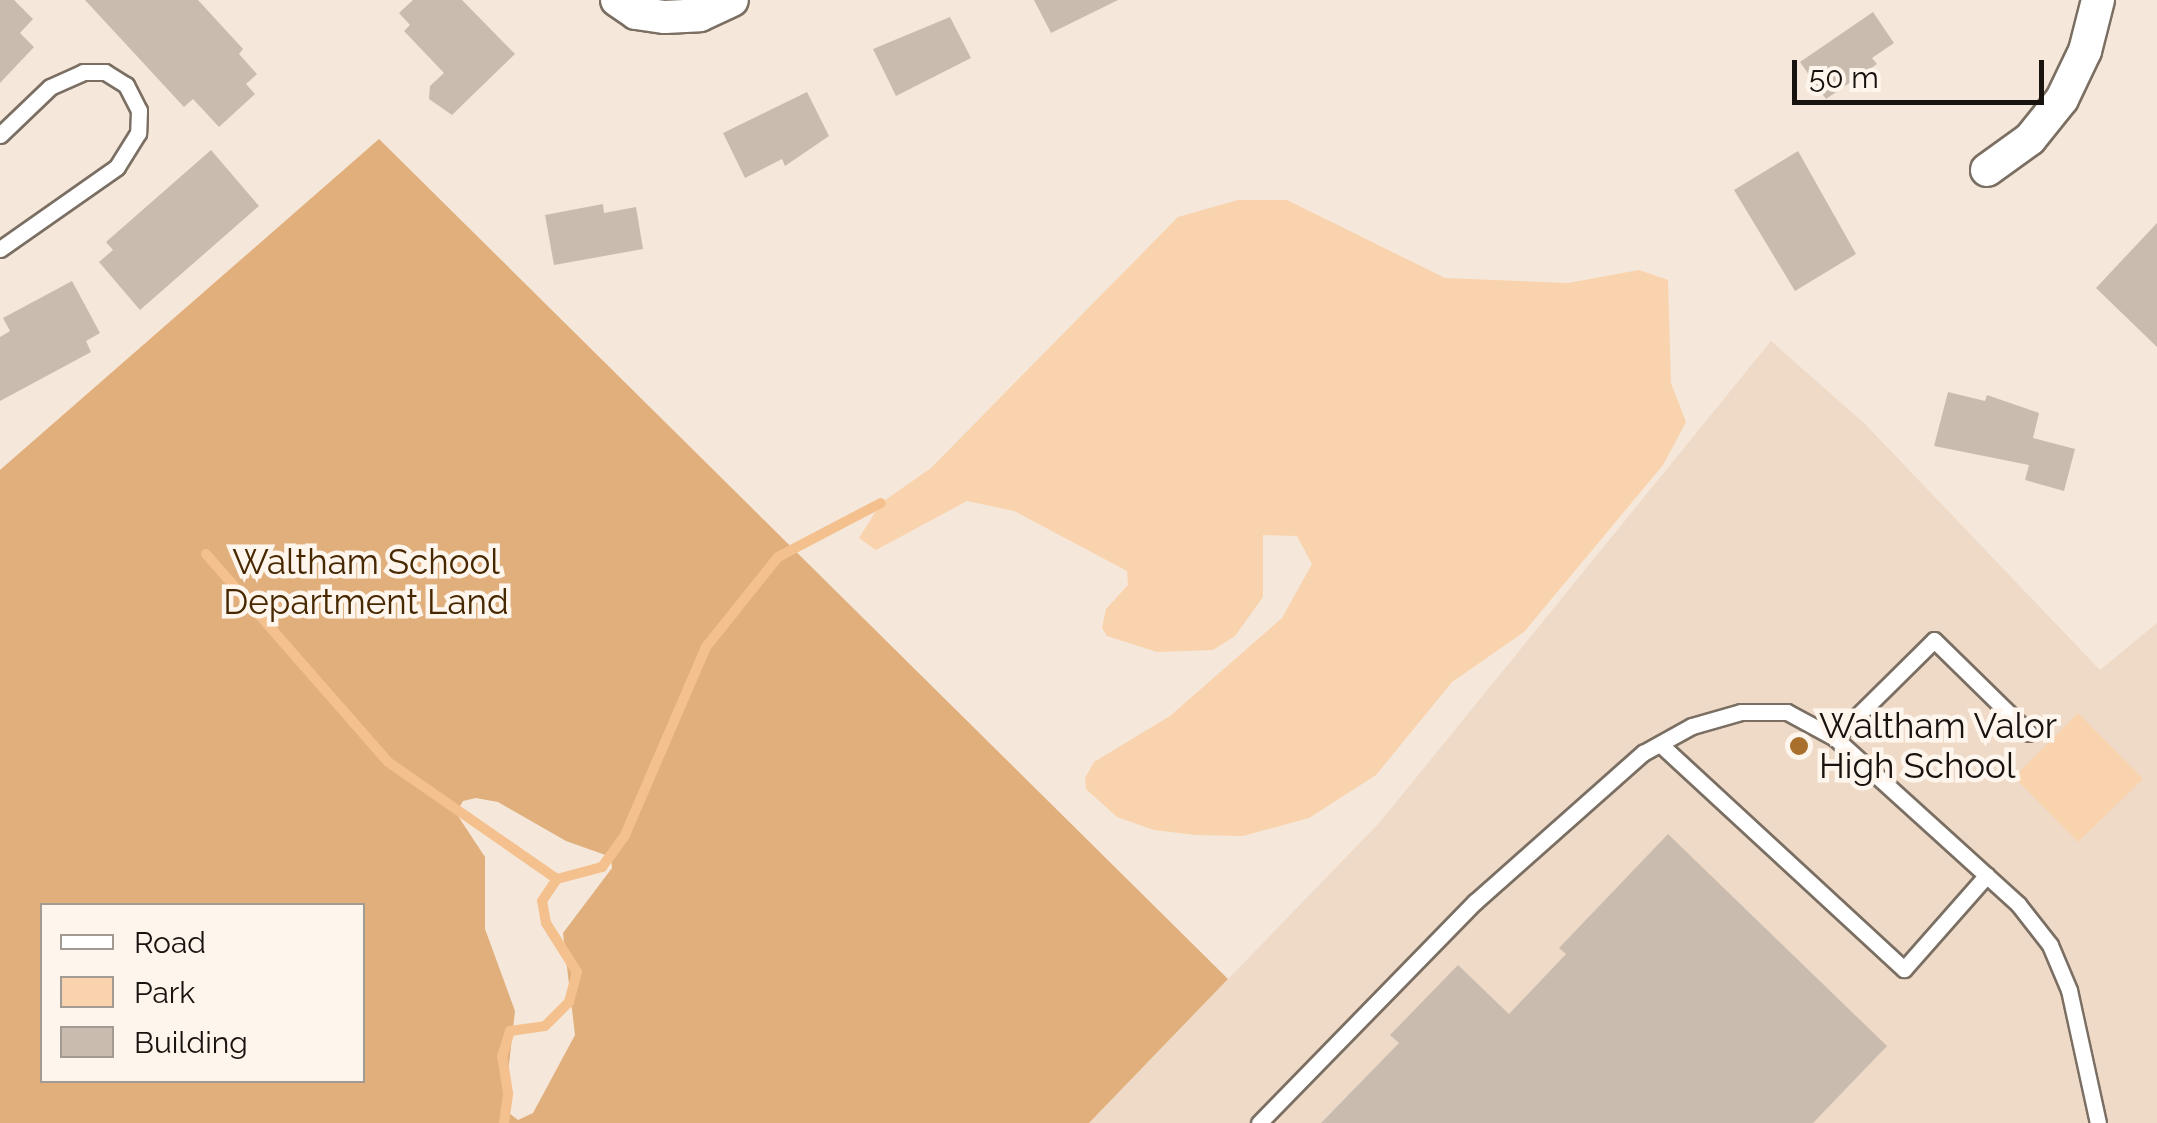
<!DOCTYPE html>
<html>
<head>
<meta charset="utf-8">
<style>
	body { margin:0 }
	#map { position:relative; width:2157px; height:1123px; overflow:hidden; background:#f5e7da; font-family:Raleway,sans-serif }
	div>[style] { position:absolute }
	.built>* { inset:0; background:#eedac7 }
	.green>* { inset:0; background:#f9d3ad }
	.forest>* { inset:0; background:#e1af7c }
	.stream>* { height:10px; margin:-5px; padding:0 5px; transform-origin:5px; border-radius:5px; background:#f4c18e }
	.building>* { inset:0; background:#c9bcaf }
	.roads { filter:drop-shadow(2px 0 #7b6f63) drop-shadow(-2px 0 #7b6f63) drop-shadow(0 2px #7b6f63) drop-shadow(0 -2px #7b6f63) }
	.service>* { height:15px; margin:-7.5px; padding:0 7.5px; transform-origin:7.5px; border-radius:7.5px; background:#fff }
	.minor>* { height:32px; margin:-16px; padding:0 16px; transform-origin:16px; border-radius:16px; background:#fff }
	.dots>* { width:28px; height:28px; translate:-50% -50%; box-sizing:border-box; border:5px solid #fef5ed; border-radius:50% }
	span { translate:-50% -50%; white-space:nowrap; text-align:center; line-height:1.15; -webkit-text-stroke:9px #fef5ed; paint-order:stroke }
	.park-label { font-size:35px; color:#482800 }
	.poi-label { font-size:35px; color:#18130f }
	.left { translate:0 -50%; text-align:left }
	.legend { position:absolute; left:40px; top:903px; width:325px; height:180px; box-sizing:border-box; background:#fef5ed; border:2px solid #a29b94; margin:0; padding:12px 18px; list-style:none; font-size:30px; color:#18130f }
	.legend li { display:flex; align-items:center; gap:20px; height:50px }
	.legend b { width:50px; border:2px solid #a29b94 }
	.scale { position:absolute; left:1792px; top:60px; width:252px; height:45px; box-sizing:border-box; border:5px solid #18130f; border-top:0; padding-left:12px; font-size:30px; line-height:35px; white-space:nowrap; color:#18130f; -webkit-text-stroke:8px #fef5ed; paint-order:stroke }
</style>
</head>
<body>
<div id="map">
	<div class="built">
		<i style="clip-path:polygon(1771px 341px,1865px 424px,2100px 670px,2157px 623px,2157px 1123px,1089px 1123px,1380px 822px)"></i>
	</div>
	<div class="green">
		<i style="clip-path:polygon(1238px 200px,1287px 200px,1445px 278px,1568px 283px,1639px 270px,1668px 280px,1671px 383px,1686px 422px,1663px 465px,1524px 632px,1452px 682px,1376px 775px,1309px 818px,1243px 836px,1196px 835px,1154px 830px,1117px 817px,1086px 789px,1085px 778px,1094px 762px,1170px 716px,1282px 618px,1312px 564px,1297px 536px,1263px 535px,1263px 597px,1235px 636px,1213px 650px,1157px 652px,1107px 636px,1102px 628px,1106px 609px,1128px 585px,1127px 571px,1014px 511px,967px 501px,876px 550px,859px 538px,881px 503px,931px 468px,1178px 217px)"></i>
		<i style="clip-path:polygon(2078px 713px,2143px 779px,2078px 842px,2014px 777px)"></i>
	</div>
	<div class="forest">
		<i style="clip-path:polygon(evenodd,379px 139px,1228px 979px,1089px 1123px,0 1123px,0 470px,379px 139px,476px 798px,498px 802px,566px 841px,611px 857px,612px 868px,563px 933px,575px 1035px,533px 1113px,518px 1120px,504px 1109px,515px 1011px,485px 929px,485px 857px,456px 813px,463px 801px,476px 798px,379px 139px,42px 906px,362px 906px,362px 1080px,42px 1080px,42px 906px)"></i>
	</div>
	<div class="stream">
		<i style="left:206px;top:554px;width:276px;rotate:48.8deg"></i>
		<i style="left:388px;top:762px;width:206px;rotate:34.7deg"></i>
		<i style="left:504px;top:1123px;width:30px;rotate:-82deg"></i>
		<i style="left:508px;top:1093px;width:36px;rotate:-99deg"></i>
		<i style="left:502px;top:1057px;width:27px;rotate:-73deg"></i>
		<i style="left:510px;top:1031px;width:35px;rotate:-8deg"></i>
		<i style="left:545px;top:1026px;width:34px;rotate:-45deg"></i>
		<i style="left:569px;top:1002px;width:31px;rotate:-75deg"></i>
		<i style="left:577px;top:972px;width:58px;rotate:-122.3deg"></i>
		<i style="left:546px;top:923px;width:22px;rotate:-100deg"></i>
		<i style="left:542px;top:901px;width:27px;rotate:-56deg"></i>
		<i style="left:557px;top:879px;width:47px;rotate:-14.9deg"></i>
		<i style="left:602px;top:867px;width:39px;rotate:-54deg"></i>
		<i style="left:625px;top:835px;width:205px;rotate:-66.7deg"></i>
		<i style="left:706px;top:647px;width:115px;rotate:-51.3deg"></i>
		<i style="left:778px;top:557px;width:116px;rotate:-27.7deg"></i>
	</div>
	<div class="building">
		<i style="clip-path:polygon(0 0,14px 0,33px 19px,20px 33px,34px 47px,0 83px)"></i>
		<i style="clip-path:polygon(85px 0,198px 0,243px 49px,239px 54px,257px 74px,246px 84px,255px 94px,219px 127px,193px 99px,184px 107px)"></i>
		<i style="clip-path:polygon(413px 0,462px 0,515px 54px,452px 115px,429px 99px,430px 86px,444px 73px,404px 31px,410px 25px,399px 13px)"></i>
		<i style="clip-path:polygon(1034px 0,1118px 0,1051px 33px)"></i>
		<i style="clip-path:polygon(1873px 12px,1894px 43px,1872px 58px,1877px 64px,1826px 99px,1800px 62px)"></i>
		<i style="clip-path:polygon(950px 17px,971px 58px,896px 96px,873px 49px)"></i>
		<i style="clip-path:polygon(807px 92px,829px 136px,785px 166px,782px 159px,745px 178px,723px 133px)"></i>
		<i style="clip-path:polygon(211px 150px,259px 206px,140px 310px,99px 262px,113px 250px,106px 242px)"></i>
		<i style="clip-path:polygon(1798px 151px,1856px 254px,1795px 291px,1734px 190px)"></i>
		<i style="clip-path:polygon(603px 204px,604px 213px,636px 207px,643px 249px,554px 265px,545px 215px)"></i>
		<i style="clip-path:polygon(2157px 223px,2157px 347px,2096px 288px)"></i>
		<i style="clip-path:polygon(72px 281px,100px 333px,86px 341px,91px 352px,0 401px,0 337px,10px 331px,3px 318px)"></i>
		<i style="clip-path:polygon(1948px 392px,1985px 401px,1987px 395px,2039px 413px,2033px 438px,2075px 449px,2064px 491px,2025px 480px,2029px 465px,1934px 446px)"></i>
		<i style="clip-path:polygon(1668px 834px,1887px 1046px,1813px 1123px,1321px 1123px,1399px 1043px,1390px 1035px,1458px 965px,1509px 1014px,1566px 954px,1559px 948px)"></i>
	</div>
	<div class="roads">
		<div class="service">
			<i style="left:0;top:135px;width:69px;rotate:-43.8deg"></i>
			<i style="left:50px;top:87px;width:36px;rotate:-24deg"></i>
			<i style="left:83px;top:72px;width:22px"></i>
			<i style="left:105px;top:72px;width:25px;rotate:32deg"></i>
			<i style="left:126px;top:85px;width:28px;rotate:63deg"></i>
			<i style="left:139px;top:110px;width:23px;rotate:92deg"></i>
			<i style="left:138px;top:133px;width:40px;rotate:122deg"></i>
			<i style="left:117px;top:167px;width:143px;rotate:145deg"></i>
			<i style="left:1835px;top:738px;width:139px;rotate:-44.7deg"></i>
			<i style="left:1934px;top:640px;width:133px;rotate:44.4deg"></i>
			<i style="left:1660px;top:744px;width:332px;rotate:42.7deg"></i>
			<i style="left:1904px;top:969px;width:125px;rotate:-48.6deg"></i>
			<i style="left:1259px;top:1123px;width:309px;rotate:-45.7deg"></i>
			<i style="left:1475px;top:902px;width:225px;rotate:-41.6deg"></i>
			<i style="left:1643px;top:753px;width:56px;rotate:-28.9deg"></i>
			<i style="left:1692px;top:726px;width:51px;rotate:-15.9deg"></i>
			<i style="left:1741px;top:712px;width:46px"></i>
			<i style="left:1787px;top:712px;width:55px;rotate:28.4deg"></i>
			<i style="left:1835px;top:738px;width:247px;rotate:42.2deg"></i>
			<i style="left:2018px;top:904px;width:52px;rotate:52deg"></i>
			<i style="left:2050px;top:945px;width:49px;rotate:67.1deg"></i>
			<i style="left:2069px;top:990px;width:136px;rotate:77.7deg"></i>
		</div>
		<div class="minor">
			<i style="left:617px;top:0;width:23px;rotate:34deg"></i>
			<i style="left:636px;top:13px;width:29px;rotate:8deg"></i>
			<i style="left:665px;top:17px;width:35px;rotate:-3deg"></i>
			<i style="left:700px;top:15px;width:35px;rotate:-25deg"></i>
			<i style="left:1987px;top:170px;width:53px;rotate:-35.8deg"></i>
			<i style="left:2030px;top:139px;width:51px;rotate:-51.3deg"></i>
			<i style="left:2062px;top:99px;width:53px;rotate:-64.4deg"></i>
			<i style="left:2085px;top:51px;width:53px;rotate:-75.7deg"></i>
		</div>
	</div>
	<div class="dots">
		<i style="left:1799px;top:746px;background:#a86f2d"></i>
	</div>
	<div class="park-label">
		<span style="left:366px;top:582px">Waltham School<br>Department Land</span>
	</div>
	<div class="poi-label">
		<span class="left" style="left:1819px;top:746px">Waltham Valor<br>High School</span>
	</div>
	<ul class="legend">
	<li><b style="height:12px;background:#fff"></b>Road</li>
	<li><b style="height:28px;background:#f9d3ad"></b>Park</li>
	<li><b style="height:28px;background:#c9bcaf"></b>Building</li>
	</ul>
	<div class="scale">50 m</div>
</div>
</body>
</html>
